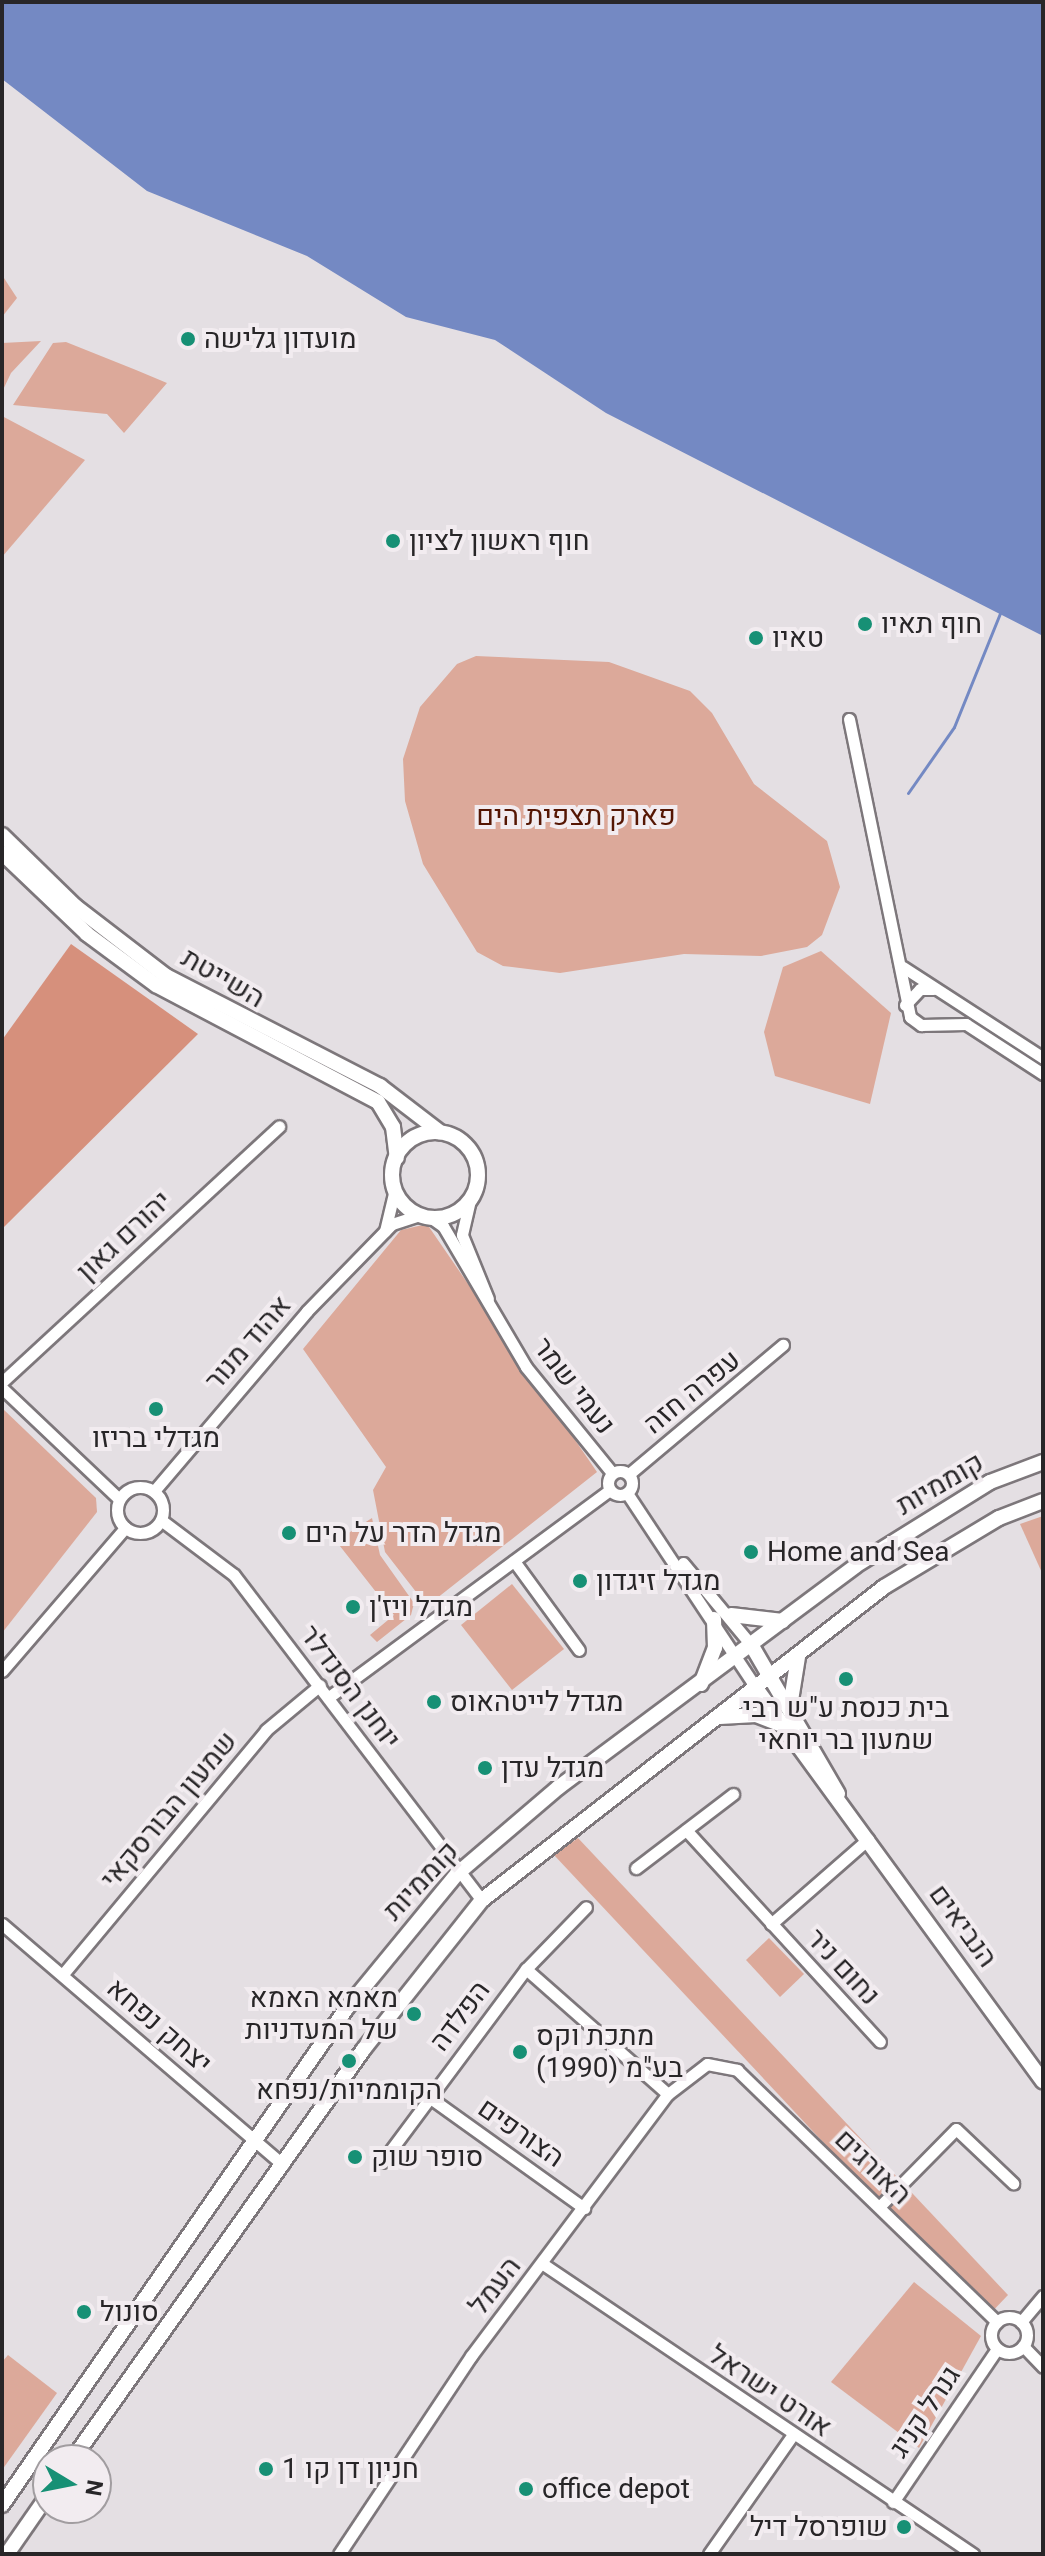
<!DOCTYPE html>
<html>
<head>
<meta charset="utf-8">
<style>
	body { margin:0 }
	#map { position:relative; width:1045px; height:2556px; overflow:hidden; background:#e4dfe3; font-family:Roboto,Heebo,sans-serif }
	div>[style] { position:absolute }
	.green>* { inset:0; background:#dca99a }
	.forest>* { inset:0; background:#d6907c }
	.water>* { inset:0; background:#7489c3 }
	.stream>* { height:3px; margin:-1.5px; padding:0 1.5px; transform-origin:1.5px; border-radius:1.5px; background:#7489c3 }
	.roads { filter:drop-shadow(2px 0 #7d777b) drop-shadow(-2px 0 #7d777b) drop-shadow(0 2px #7d777b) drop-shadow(0 -2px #7d777b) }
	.minor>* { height:11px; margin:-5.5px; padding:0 5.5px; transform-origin:5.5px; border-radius:5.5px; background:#fff }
	.minor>.ring { margin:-5.5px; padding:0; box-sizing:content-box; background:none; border:11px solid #fff; border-radius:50% }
	.tertiary>* { height:14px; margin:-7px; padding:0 7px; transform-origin:7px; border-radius:7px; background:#fff }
	.tertiary>.ring { margin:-7px; padding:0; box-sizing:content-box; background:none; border:14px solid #fff; border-radius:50% }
	.secondary>* { height:14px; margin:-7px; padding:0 7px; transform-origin:7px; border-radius:7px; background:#fff }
	.dots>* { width:22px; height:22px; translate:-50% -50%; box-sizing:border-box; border:4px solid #f2ecf0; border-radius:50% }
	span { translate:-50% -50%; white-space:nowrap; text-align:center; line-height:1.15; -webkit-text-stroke:8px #f2ecf0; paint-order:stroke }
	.poi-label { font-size:28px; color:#282628 }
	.left { translate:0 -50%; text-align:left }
	.right { translate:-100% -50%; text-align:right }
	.park-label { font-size:28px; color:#551603 }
	.street-label { font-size:28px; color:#282628 }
	.frame { position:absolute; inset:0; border:4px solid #282628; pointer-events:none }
	.north { position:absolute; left:32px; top:2444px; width:80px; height:80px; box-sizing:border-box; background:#f2ecf0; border:2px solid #a19da0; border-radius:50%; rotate:100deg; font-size:22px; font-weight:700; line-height:32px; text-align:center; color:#282628 }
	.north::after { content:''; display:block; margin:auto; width:28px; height:36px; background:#179075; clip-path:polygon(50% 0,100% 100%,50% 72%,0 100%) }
</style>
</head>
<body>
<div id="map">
	<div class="green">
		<i style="clip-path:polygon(2px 275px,17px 298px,2px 317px)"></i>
		<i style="clip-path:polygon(41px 341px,11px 373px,2px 392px,2px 343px)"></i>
		<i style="clip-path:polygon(66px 342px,136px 370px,167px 383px,124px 433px,107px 414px,13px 405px,53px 343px)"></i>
		<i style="clip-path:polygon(2px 416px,85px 460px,2px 557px)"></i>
		<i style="clip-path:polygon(476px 656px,609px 662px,690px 691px,712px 713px,754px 784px,827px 841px,840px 887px,822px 935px,807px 947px,761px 956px,684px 954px,560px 973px,503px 966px,477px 952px,423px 864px,405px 801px,403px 759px,420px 707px,457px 664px)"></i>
		<i style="clip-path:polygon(821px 951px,891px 1013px,870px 1104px,775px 1076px,764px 1032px,783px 967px)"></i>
		<i style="clip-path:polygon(427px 1224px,597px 1472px,427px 1606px,385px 1552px,373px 1490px,386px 1467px,303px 1349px,401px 1230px)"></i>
		<i style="clip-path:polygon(2px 1408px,96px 1498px,97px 1512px,2px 1633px)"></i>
		<i style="clip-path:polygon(1043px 1516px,1043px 1575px,1020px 1524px)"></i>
		<i style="clip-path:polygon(372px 1518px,380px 1555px,414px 1603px,411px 1615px,377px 1642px,370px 1635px,394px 1615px,336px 1541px)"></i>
		<i style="clip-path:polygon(512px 1584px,564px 1649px,512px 1690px,461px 1625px)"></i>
		<i style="clip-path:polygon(578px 1838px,1008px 2295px,987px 2317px,554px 1855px)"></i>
		<i style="clip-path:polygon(769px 1938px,804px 1974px,780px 1997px,746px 1960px)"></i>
		<i style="clip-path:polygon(914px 2282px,981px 2336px,919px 2448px,831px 2382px)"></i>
		<i style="clip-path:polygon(8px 2355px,57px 2393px,2px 2470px,2px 2362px)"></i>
	</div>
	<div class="forest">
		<i style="clip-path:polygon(71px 944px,198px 1034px,2px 1229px,2px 1040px)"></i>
	</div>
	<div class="water">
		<i style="clip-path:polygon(2px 2px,1043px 2px,1043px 636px,606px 413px,495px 340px,406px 317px,307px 256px,147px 191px,2px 79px)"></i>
	</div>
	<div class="stream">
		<i style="left:908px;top:793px;width:80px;rotate:-55.1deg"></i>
		<i style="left:954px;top:727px;width:123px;rotate:-68deg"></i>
	</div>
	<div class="roads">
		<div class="minor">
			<i style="left:849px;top:719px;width:304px;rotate:78.4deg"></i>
			<i style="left:910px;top:1017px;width:14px;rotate:36deg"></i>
			<i style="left:921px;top:1025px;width:45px;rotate:-1.3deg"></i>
			<i style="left:966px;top:1024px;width:92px;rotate:33deg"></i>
			<i style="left:903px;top:967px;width:167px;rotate:33deg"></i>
			<i style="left:905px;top:1005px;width:22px;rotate:-47deg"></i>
			<i style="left:920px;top:989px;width:13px"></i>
			<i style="left:470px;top:1200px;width:36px;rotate:103deg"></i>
			<i style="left:462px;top:1235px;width:69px;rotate:67.9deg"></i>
			<i style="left:430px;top:1217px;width:16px;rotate:35deg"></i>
			<i style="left:443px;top:1226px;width:164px;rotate:59.5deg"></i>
			<i style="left:526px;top:1367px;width:136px;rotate:50.9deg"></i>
			<i style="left:385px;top:1231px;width:43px;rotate:-76.6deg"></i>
			<i style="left:2px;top:1382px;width:377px;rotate:-42.7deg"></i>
			<i style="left:2px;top:1388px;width:161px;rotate:43.5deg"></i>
			<i class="ring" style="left:608px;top:1471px;width:13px;height:13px"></i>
			<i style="left:629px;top:1474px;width:201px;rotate:-40deg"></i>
			<i class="ring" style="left:117px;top:1487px;width:35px;height:35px"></i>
			<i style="left:154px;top:1491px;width:236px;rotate:-49.6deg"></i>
			<i style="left:307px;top:1311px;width:122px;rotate:-45.7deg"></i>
			<i style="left:392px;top:1224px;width:29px;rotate:-18deg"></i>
			<i style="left:627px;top:1493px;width:234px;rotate:56.5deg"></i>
			<i style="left:161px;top:1520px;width:91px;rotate:37deg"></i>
			<i style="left:234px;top:1575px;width:409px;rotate:52.7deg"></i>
			<i style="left:514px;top:1561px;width:110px;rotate:53.9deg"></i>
			<i style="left:683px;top:1563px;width:108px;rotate:50.3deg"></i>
			<i style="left:2px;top:1671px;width:189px;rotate:-49.3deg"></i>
			<i style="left:329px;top:1697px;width:349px;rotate:-36.4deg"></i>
			<i style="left:686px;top:1830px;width:287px;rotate:47.5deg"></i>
			<i style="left:636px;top:1868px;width:122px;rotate:-37.3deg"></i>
			<i style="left:2px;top:1924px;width:370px;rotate:40.6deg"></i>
			<i style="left:771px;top:1924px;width:129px;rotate:-41.2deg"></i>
			<i style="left:526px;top:1969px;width:189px;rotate:41.4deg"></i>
			<i style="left:63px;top:1974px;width:317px;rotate:-50.2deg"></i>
			<i style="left:266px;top:1730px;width:70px;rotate:-39.8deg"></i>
			<i style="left:429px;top:2097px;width:191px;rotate:35.6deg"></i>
			<i style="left:382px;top:2162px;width:241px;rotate:-53.3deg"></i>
			<i style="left:526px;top:1969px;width:86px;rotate:-45.9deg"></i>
			<i style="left:880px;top:2206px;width:108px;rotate:-45.4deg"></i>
			<i style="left:956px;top:2129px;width:79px;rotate:43.5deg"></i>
			<i style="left:543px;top:2264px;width:519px;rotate:34deg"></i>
			<i class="ring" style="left:991px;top:2317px;width:25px;height:25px"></i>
			<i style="left:1021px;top:2322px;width:34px;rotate:-50deg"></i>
			<i style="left:1023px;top:2346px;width:29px;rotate:46deg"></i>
			<i style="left:893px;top:2502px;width:185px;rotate:-55.8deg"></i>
			<i style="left:339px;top:2554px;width:238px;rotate:-56.3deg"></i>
			<i style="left:471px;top:2356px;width:328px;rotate:-53.1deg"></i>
			<i style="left:668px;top:2094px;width:49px;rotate:-37.6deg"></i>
			<i style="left:707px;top:2064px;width:31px;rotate:11deg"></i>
			<i style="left:737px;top:2070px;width:362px;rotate:44.1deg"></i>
			<i style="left:709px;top:2554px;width:144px;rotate:-54.9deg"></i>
		</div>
		<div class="tertiary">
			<i style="left:2px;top:835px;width:102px;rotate:44.2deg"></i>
			<i style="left:75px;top:906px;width:115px;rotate:37.6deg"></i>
			<i style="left:166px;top:976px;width:241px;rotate:27.2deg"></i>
			<i style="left:380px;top:1086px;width:76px;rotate:37.5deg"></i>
			<i style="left:2px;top:853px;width:117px;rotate:43.6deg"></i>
			<i style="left:87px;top:934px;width:86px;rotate:36.5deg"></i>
			<i style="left:156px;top:985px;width:251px;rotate:27.8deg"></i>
			<i style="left:378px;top:1102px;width:29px;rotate:59deg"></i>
			<i style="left:393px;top:1127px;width:31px;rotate:83deg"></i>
			<i class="ring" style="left:392px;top:1132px;width:72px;height:72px"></i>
			<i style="left:752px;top:1646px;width:171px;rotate:59.8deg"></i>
			<i style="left:756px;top:1688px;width:487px;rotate:53.9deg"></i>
		</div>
		<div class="secondary">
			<i style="left:731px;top:1615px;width:52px;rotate:6.6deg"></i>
			<i style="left:701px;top:1684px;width:39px;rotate:-69deg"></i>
			<i style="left:715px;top:1648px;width:29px;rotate:-92deg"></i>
			<i style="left:790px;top:1707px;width:51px;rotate:-80.9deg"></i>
			<i style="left:720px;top:1717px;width:36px;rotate:-3deg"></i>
			<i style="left:756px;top:1715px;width:25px;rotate:21deg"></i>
			<i style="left:72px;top:2460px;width:503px;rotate:-54.63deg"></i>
			<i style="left:363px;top:2050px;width:191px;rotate:-51.6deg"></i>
			<i style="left:482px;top:1900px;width:509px;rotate:-37.9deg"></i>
			<i style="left:884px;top:1587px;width:134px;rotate:-31deg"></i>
			<i style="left:999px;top:1518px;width:47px;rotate:-21.1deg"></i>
			<i style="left:2px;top:2505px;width:604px;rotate:-55.26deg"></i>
			<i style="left:346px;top:2009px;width:175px;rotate:-50.6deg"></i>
			<i style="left:457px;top:1874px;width:134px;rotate:-40.5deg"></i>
			<i style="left:559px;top:1787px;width:369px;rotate:-36.7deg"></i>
			<i style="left:855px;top:1566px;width:159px;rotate:-31.9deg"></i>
			<i style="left:990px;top:1482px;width:57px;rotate:-20.7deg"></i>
			<i style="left:7px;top:2554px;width:72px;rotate:-55.2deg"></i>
		</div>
	</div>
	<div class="dots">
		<i style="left:188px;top:339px;background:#179075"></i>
		<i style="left:393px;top:541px;background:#179075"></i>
		<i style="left:865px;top:624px;background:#179075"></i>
		<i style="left:756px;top:638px;background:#179075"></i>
		<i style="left:156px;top:1409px;background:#179075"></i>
		<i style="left:289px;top:1533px;background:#179075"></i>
		<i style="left:751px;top:1552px;background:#179075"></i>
		<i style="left:580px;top:1581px;background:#179075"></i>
		<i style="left:353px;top:1607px;background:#179075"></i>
		<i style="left:846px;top:1679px;background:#179075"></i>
		<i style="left:434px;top:1702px;background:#179075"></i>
		<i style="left:485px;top:1768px;background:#179075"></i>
		<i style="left:414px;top:2014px;background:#179075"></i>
		<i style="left:520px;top:2052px;background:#179075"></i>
		<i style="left:349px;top:2061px;background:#179075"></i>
		<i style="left:355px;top:2157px;background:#179075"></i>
		<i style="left:84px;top:2312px;background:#179075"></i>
		<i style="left:266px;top:2469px;background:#179075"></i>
		<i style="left:526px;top:2489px;background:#179075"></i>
		<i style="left:904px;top:2527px;background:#179075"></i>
	</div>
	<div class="poi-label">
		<span class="left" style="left:204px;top:339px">מועדון גלישה</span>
		<span class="left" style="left:409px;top:541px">חוף ראשון לציון</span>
		<span class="left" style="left:881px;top:624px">חוף תאיו</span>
		<span class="left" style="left:772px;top:638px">טאיו</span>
		<span style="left:156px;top:1438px">מגדלי בריזו</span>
		<span class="left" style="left:305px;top:1533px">מגדל הדר על הים</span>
		<span class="left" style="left:767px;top:1552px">Home and Sea</span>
		<span class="left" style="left:596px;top:1581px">מגדל זיגדון</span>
		<span class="left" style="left:369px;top:1607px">מגדל ויז'ן</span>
		<span class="left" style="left:450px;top:1702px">מגדל לייטהאוס</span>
		<span style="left:846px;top:1724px">בית כנסת ע"ש רבי<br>שמעון בר יוחאי</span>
		<span class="left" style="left:501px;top:1768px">מגדל עדן</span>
		<span class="right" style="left:398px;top:2014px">מאמא האמא<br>של המעדניות</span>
		<span class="left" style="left:536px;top:2052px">מתכת וקס<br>(1990) בע"מ</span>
		<span style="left:349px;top:2090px">הקוממיות/נפחא</span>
		<span class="left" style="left:371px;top:2157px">סופר שוק</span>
		<span class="left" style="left:100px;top:2312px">סונול</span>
		<span class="left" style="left:282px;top:2469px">חניון דן קו 1</span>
		<span class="left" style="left:542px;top:2489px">office depot</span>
		<span class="right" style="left:888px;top:2527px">שופרסל דיל</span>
	</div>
	<div class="park-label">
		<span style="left:576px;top:816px">פארק תצפית הים</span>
	</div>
	<div class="street-label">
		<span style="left:223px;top:978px;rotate:30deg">השייטת</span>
		<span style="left:124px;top:1236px;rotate:-43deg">יהורם גאון</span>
		<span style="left:248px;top:1343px;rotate:-49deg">אהוד מנור</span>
		<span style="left:574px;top:1386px;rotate:52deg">נעמי שמר</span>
		<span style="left:692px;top:1392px;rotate:-39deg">עפרה חזה</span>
		<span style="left:940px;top:1484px;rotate:-30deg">קוממיות</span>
		<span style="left:350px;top:1687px;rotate:53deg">יוחנן הסנדלר</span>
		<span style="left:169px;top:1810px;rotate:-50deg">שמעון הבורסקאי</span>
		<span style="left:421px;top:1881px;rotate:-47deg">קוממיות</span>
		<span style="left:963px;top:1926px;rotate:54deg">הנביאים</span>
		<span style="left:843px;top:1967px;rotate:47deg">נחום ניר</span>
		<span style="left:460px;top:2016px;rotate:-53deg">הפלדה</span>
		<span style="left:159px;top:2026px;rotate:41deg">יצחק נפחא</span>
		<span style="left:521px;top:2133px;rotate:35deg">הצורפים</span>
		<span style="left:873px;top:2167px;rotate:44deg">האורגים</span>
		<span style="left:495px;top:2286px;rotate:-52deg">העמל</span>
		<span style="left:770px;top:2391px;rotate:34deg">אורט ישראל</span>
		<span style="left:925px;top:2412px;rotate:-56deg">גנרל קניג</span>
	</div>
	<div class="frame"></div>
	<div class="north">N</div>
</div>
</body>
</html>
